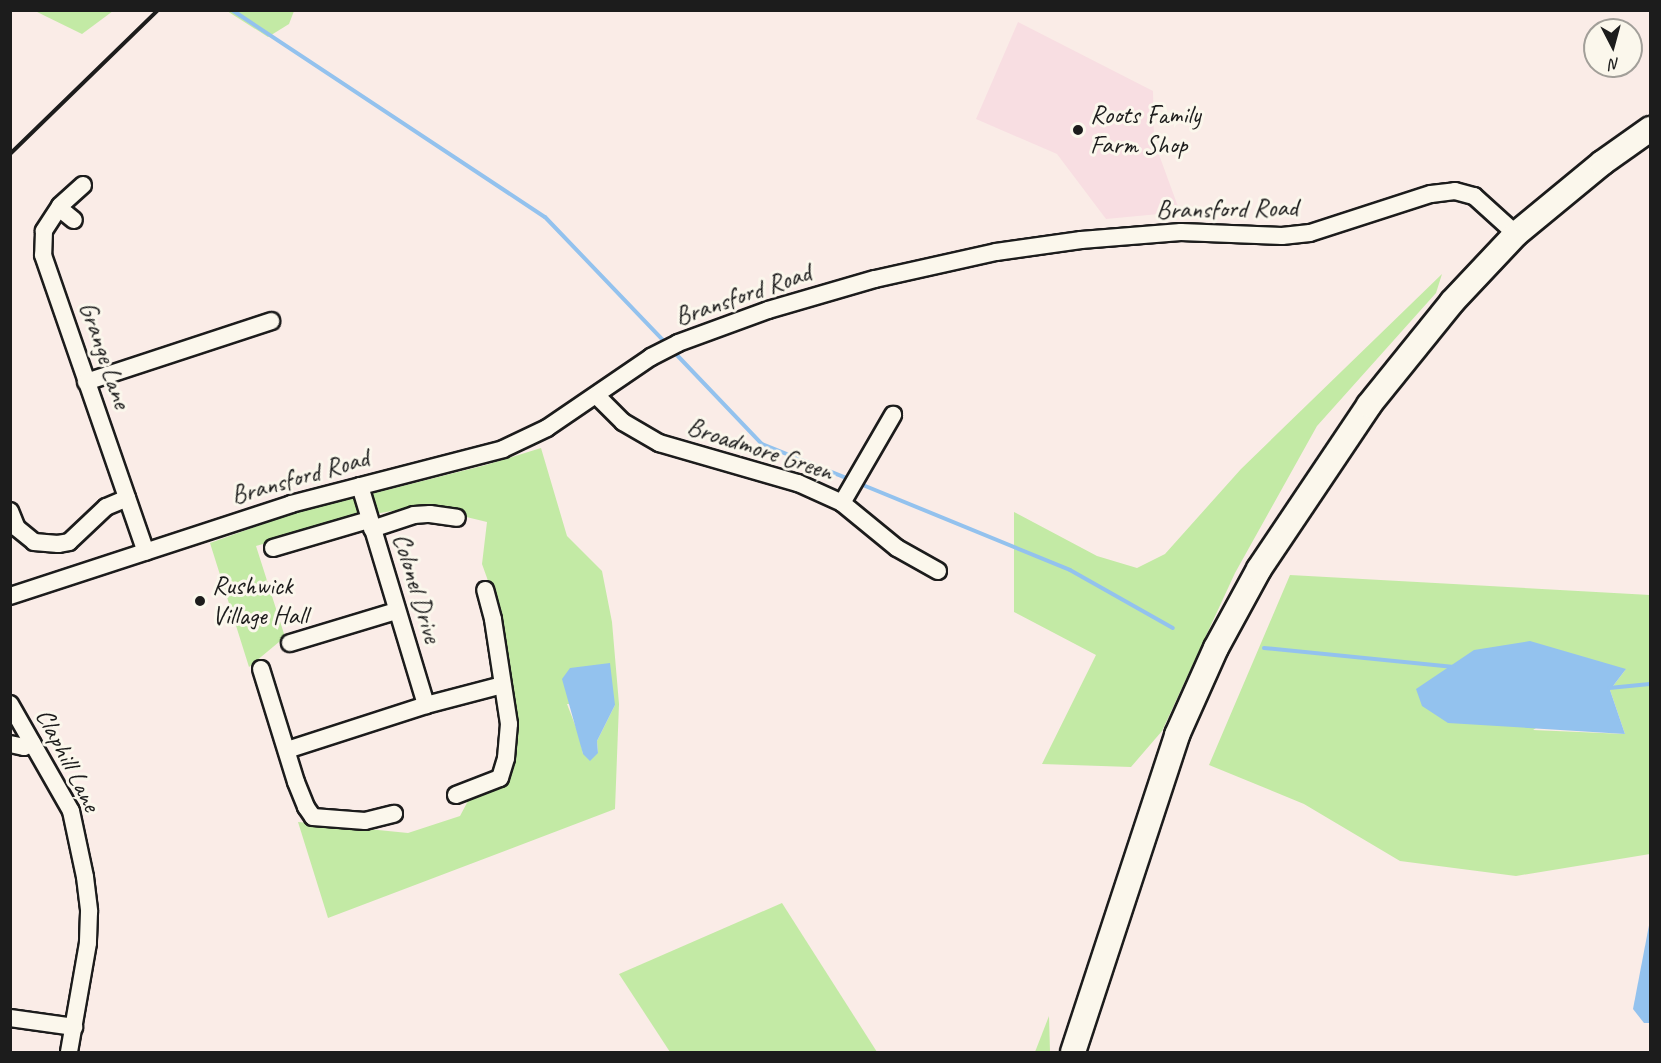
<!DOCTYPE html>
<html>
<head>
<meta charset="utf-8">
<style>
	body { margin:0 }
	#map { position:relative; width:1661px; height:1063px; overflow:hidden; background:#faece7; font-family:Caveat,sans-serif }
	div>[style] { position:absolute }
	.built>* { inset:0; background:#f8dee2 }
	.green>* { inset:0; background:#c3eaa5 }
	.water>* { inset:0; background:#93c2ee }
	.stream>* { height:4px; margin:-2px; padding:0 2px; transform-origin:2px; border-radius:2px; background:#93c2ee }
	.roads { filter:drop-shadow(2px 0 #1c1c1c) drop-shadow(-2px 0 #1c1c1c) drop-shadow(0 2px #1c1c1c) drop-shadow(0 -2px #1c1c1c) }
	.minor>* { height:16px; margin:-8px; padding:0 8px; transform-origin:8px; border-radius:8px; background:#fbf7ec }
	.highway>* { height:24px; margin:-12px; padding:0 12px; transform-origin:12px; border-radius:12px; background:#fbf7ec }
	.rail>* { height:4px; margin:-2px; padding:0 2px; transform-origin:2px; border-radius:2px; background:#1c1c1c }
	.dots>* { width:16px; height:16px; translate:-50% -50%; box-sizing:border-box; border:3px solid #fbf7ec; border-radius:50% }
	span { translate:-50% -50%; white-space:nowrap; text-align:center; line-height:1.15; -webkit-text-stroke:6px #fbf7ec; paint-order:stroke }
	.poi-label { font-size:26px; color:#1c1c1c }
	.left { translate:0 -50%; text-align:left }
	.street-label { font-size:26px; color:#1c1c1c }
	.frame { position:absolute; inset:0; border:12px solid #1c1c1c; pointer-events:none }
	.north { position:absolute; left:1583px; top:18px; width:60px; height:60px; box-sizing:border-box; background:#fbf7ec; border:2px solid #a29f99; border-radius:50%; rotate:174deg; font-size:16px; font-weight:700; line-height:24px; text-align:center; color:#1c1c1c }
	.north::after { content:''; display:block; margin:auto; width:21px; height:27px; background:#1c1c1c; clip-path:polygon(50% 0,100% 100%,50% 72%,0 100%) }
</style>
</head>
<body>
<div id="map">
	<div class="built">
		<i style="clip-path:polygon(1018px 22px,1153px 91px,1154px 141px,1180px 212px,1106px 219px,1057px 154px,976px 119px)"></i>
	</div>
	<div class="green">
		<i style="clip-path:polygon(35px 11px,113px 10px,113px 11px,82px 34px)"></i>
		<i style="clip-path:polygon(227px 11px,294px 11px,289px 24px,268px 37px)"></i>
		<i style="clip-path:polygon(1442px 274px,1436px 293px,1317px 426px,1235px 573px,1162px 731px,1131px 767px,1042px 764px,1096px 655px,1014px 612px,1014px 512px,1097px 556px,1137px 568px,1165px 554px,1241px 469px)"></i>
		<i style="clip-path:polygon(evenodd,541px 448px,567px 536px,602px 571px,612px 622px,619px 704px,615px 809px,328px 918px,298px 822px,408px 833px,460px 816px,469px 799px,507px 784px,516px 712px,497px 606px,482px 564px,487px 522px,421px 506px,357px 517px,256px 546px,285px 637px,249px 667px,210px 543px,291px 514px,486px 465px,541px 448px,567px 704px,615px 705px,597px 741px,598px 753px,583px 754px,579px 735px,567px 704px)"></i>
		<i style="clip-path:polygon(evenodd,1290px 575px,1650px 595px,1650px 854px,1516px 876px,1400px 861px,1304px 804px,1209px 765px,1290px 575px,1626px 669px,1610px 690px,1625px 734px,1533px 730px,1626px 669px)"></i>
		<i style="clip-path:polygon(782px 903px,877px 1052px,670px 1052px,619px 974px)"></i>
		<i style="clip-path:polygon(1049px 1016px,1050px 1052px,1035px 1052px)"></i>
	</div>
	<div class="water">
		<i style="clip-path:polygon(1530px 641px,1626px 669px,1610px 690px,1625px 734px,1448px 723px,1422px 706px,1416px 689px,1474px 650px)"></i>
		<i style="clip-path:polygon(610px 663px,615px 705px,597px 741px,598px 753px,590px 761px,583px 754px,562px 679px,570px 668px)"></i>
		<i style="clip-path:polygon(1650px 920px,1650px 1023px,1644px 1023px,1633px 1009px)"></i>
	</div>
	<div class="stream">
		<i style="left:232px;top:10px;width:375px;rotate:33.5deg"></i>
		<i style="left:545px;top:217px;width:176px;rotate:46.2deg"></i>
		<i style="left:674px;top:352px;width:127px;rotate:46.3deg"></i>
		<i style="left:762px;top:444px;width:96px;rotate:22deg"></i>
		<i style="left:858px;top:483px;width:229px;rotate:22.3deg"></i>
		<i style="left:1070px;top:570px;width:118px;rotate:29.4deg"></i>
		<i style="left:1264px;top:648px;width:191px;rotate:5.7deg"></i>
		<i style="left:1609px;top:688px;width:41px;rotate:-5.6deg"></i>
	</div>
	<div class="roads">
		<div class="minor">
			<i style="left:83px;top:185px;width:31px;rotate:138deg"></i>
			<i style="left:60px;top:206px;width:30px;rotate:123deg"></i>
			<i style="left:44px;top:231px;width:24px;rotate:92deg"></i>
			<i style="left:43px;top:255px;width:314px;rotate:70.9deg"></i>
			<i style="left:59px;top:208px;width:19px;rotate:39deg"></i>
			<i style="left:86px;top:382px;width:195px;rotate:-18.2deg"></i>
			<i style="left:597px;top:396px;width:37px;rotate:45deg"></i>
			<i style="left:623px;top:422px;width:42px;rotate:30.3deg"></i>
			<i style="left:659px;top:443px;width:145px;rotate:16.1deg"></i>
			<i style="left:798px;top:483px;width:48px;rotate:24.4deg"></i>
			<i style="left:842px;top:503px;width:71px;rotate:39.3deg"></i>
			<i style="left:897px;top:548px;width:47px;rotate:29.3deg"></i>
			<i style="left:360px;top:486px;width:229px;rotate:73.2deg"></i>
			<i style="left:842px;top:503px;width:102px;rotate:-59.9deg"></i>
			<i style="left:10px;top:511px;width:18px;rotate:68deg"></i>
			<i style="left:17px;top:528px;width:22px;rotate:39deg"></i>
			<i style="left:34px;top:542px;width:24px;rotate:5deg"></i>
			<i style="left:58px;top:544px;width:11px;rotate:-10deg"></i>
			<i style="left:69px;top:542px;width:51px;rotate:-43.4deg"></i>
			<i style="left:106px;top:507px;width:23px;rotate:-23deg"></i>
			<i style="left:372px;top:529px;width:44px;rotate:-18.4deg"></i>
			<i style="left:414px;top:515px;width:16px;rotate:-4deg"></i>
			<i style="left:430px;top:514px;width:27px;rotate:8deg"></i>
			<i style="left:273px;top:548px;width:100px;rotate:-16.3deg"></i>
			<i style="left:10px;top:596px;width:296px;rotate:-18.1deg"></i>
			<i style="left:291px;top:504px;width:219px;rotate:-14.5deg"></i>
			<i style="left:503px;top:449px;width:49px;rotate:-25.5deg"></i>
			<i style="left:547px;top:428px;width:126px;rotate:-34.3deg"></i>
			<i style="left:651px;top:357px;width:30px;rotate:-27deg"></i>
			<i style="left:678px;top:343px;width:96px;rotate:-20.1deg"></i>
			<i style="left:768px;top:310px;width:111px;rotate:-16.2deg"></i>
			<i style="left:875px;top:279px;width:124px;rotate:-12.6deg"></i>
			<i style="left:996px;top:252px;width:86px;rotate:-8deg"></i>
			<i style="left:1081px;top:240px;width:100px;rotate:-4.6deg"></i>
			<i style="left:1181px;top:232px;width:101px;rotate:2.3deg"></i>
			<i style="left:1282px;top:236px;width:28px;rotate:-6deg"></i>
			<i style="left:1310px;top:233px;width:127px;rotate:-17.9deg"></i>
			<i style="left:1431px;top:194px;width:24px;rotate:-7deg"></i>
			<i style="left:1455px;top:191px;width:20px;rotate:15deg"></i>
			<i style="left:1474px;top:196px;width:57px;rotate:42.1deg"></i>
			<i style="left:290px;top:643px;width:111px;rotate:-16.8deg"></i>
			<i style="left:261px;top:669px;width:118px;rotate:72.8deg"></i>
			<i style="left:296px;top:782px;width:27px;rotate:68deg"></i>
			<i style="left:306px;top:807px;width:12px;rotate:55deg"></i>
			<i style="left:313px;top:817px;width:52px;rotate:4.4deg"></i>
			<i style="left:365px;top:821px;width:30px;rotate:-14deg"></i>
			<i style="left:10px;top:704px;width:123px;rotate:60.3deg"></i>
			<i style="left:71px;top:811px;width:67px;rotate:78deg"></i>
			<i style="left:85px;top:877px;width:35px;rotate:83deg"></i>
			<i style="left:89px;top:912px;width:31px;rotate:92deg"></i>
			<i style="left:88px;top:943px;width:111px;rotate:99.9deg"></i>
			<i style="left:10px;top:744px;width:14px;rotate:12deg"></i>
			<i style="left:24px;top:747px;width:9px;rotate:-27deg"></i>
			<i style="left:287px;top:750px;width:146px;rotate:-17.9deg"></i>
			<i style="left:426px;top:705px;width:79px;rotate:-14.7deg"></i>
			<i style="left:456px;top:795px;width:47px;rotate:-21.1deg"></i>
			<i style="left:500px;top:778px;width:21px;rotate:-73deg"></i>
			<i style="left:506px;top:758px;width:34px;rotate:-85deg"></i>
			<i style="left:509px;top:724px;width:106px;rotate:-98.7deg"></i>
			<i style="left:493px;top:619px;width:30px;rotate:-105deg"></i>
			<i style="left:10px;top:1018px;width:65px;rotate:8deg"></i>
		</div>
		<div class="highway">
			<i style="left:1073px;top:1052px;width:334px;rotate:-71.8deg"></i>
			<i style="left:1177px;top:735px;width:95px;rotate:-65.9deg"></i>
			<i style="left:1216px;top:648px;width:90px;rotate:-61.4deg"></i>
			<i style="left:1259px;top:569px;width:197px;rotate:-56.1deg"></i>
			<i style="left:1369px;top:405px;width:132px;rotate:-51.1deg"></i>
			<i style="left:1452px;top:302px;width:93px;rotate:-46.7deg"></i>
			<i style="left:1516px;top:234px;width:112px;rotate:-39.5deg"></i>
			<i style="left:1602px;top:163px;width:59px;rotate:-35.3deg"></i>
		</div>
	</div>
	<div class="rail">
		<i style="left:10px;top:154px;width:206px;rotate:-44.2deg"></i>
	</div>
	<div class="dots">
		<i style="left:1078px;top:130px;background:#1c1c1c"></i>
		<i style="left:200px;top:601px;background:#1c1c1c"></i>
	</div>
	<div class="poi-label">
		<span class="left" style="left:1090px;top:130px">Roots Family<br>Farm Shop</span>
		<span class="left" style="left:212px;top:601px">Rushwick<br>Village Hall</span>
	</div>
	<div class="street-label">
		<span style="left:1227px;top:209px;rotate:-1deg">Bransford Road</span>
		<span style="left:743px;top:295px;rotate:-19deg">Bransford Road</span>
		<span style="left:105px;top:355px;rotate:71deg">Grange Lane</span>
		<span style="left:760px;top:449px;rotate:18deg">Broadmore Green</span>
		<span style="left:300px;top:477px;rotate:-16deg">Bransford Road</span>
		<span style="left:417px;top:588px;rotate:73deg">Colonel Drive</span>
		<span style="left:68px;top:760px;rotate:63deg">Claphill Lane</span>
	</div>
	<div class="frame"></div>
	<div class="north">N</div>
</div>
</body>
</html>
